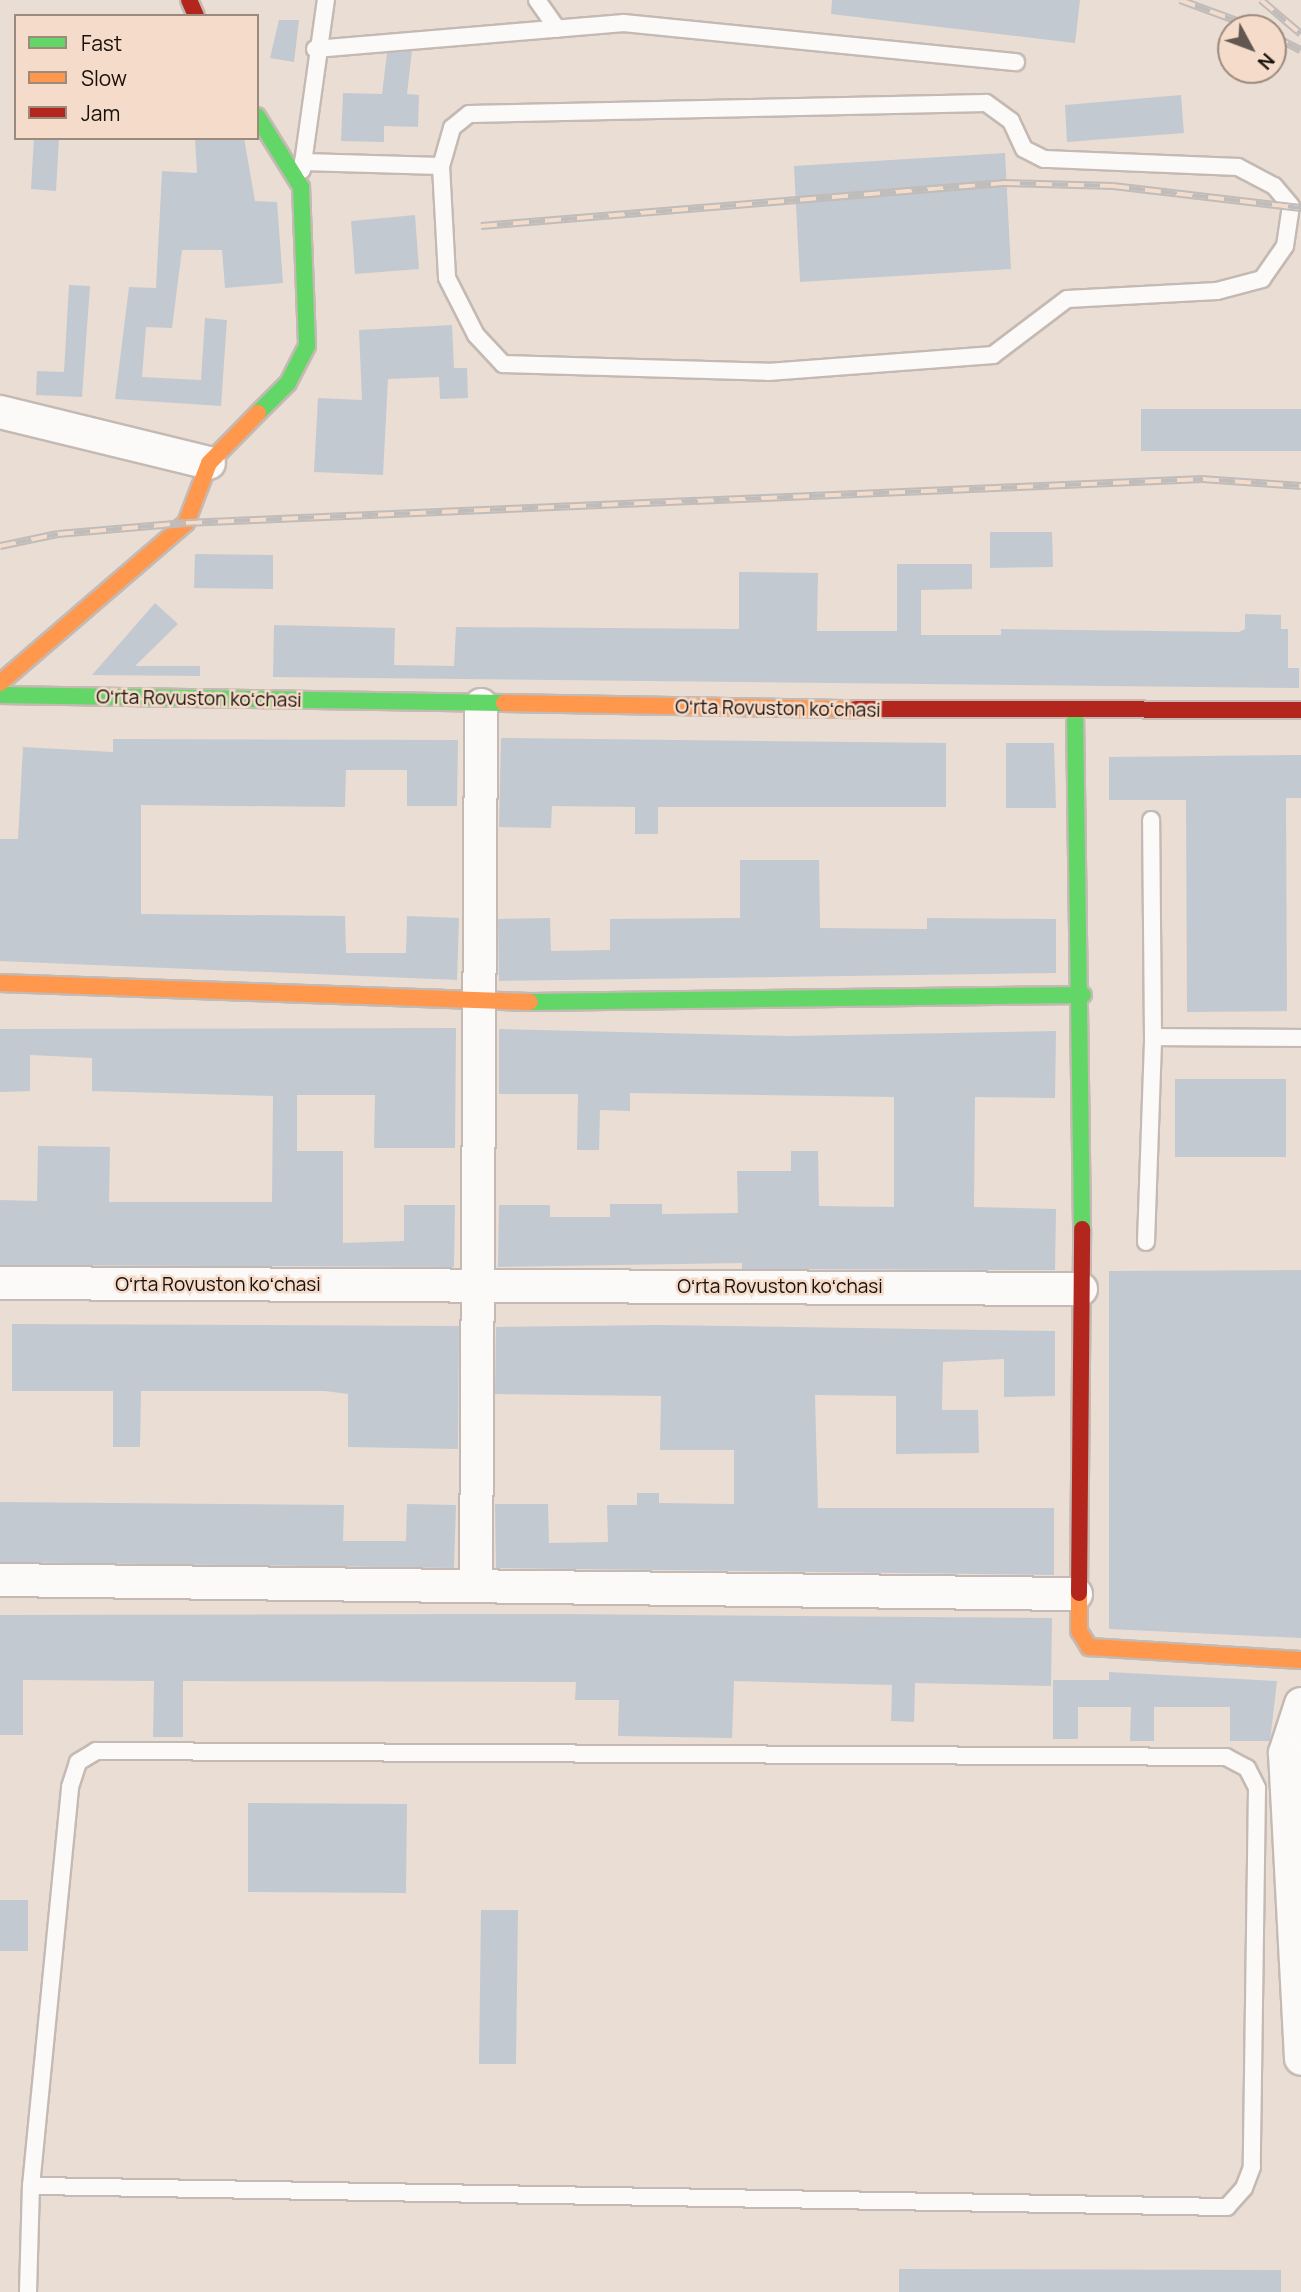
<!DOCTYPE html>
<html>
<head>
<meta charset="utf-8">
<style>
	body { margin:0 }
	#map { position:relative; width:1301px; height:2292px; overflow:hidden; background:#eaddd4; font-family:Manrope,sans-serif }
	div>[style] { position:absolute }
	.building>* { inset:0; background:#c3c9d1 }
	.roads { filter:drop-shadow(2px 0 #c4bab3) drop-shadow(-2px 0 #c4bab3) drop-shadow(0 2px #c4bab3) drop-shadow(0 -2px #c4bab3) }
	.lane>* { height:16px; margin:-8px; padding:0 8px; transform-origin:8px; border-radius:8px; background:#fcfaf9 }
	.street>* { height:32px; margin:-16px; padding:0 16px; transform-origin:16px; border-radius:16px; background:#fcfaf9 }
	.fast>* { height:16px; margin:-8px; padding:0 8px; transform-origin:8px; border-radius:8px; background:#63d668 }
	.slow>* { height:16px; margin:-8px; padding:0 8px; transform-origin:8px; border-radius:8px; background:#ff974d }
	.jam>* { height:16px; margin:-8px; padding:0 8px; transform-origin:8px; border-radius:8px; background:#b3261e }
	.rail>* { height:8px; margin-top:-4px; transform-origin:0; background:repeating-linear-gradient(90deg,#f4dbca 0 16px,#c0bcba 0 32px); box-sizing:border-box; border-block:2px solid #c0bcba }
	span { translate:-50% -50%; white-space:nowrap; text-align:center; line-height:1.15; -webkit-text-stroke:5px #f4dbca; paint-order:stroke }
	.street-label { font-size:19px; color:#18100a }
	.legend { position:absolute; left:14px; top:14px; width:245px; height:126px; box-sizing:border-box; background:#f4dbca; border:2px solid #9c8a7d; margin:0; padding:9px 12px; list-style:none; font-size:21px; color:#18100a }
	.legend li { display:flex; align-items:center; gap:14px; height:35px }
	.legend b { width:35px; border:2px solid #9c8a7d }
	.north { position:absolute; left:1217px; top:14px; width:70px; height:70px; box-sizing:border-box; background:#f4dbca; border:2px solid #9c8a7d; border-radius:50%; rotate:131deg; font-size:19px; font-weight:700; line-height:28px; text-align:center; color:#18100a }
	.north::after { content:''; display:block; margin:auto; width:24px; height:32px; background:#625851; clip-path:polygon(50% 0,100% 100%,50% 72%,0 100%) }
</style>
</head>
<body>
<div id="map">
	<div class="building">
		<i style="clip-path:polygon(832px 0,1080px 0,1075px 43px,831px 14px)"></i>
		<i style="clip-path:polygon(279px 20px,299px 20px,294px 62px,270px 58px)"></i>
		<i style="clip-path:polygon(412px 51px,407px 94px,419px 95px,418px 127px,384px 126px,384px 142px,341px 141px,343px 93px,382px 94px,387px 53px)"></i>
		<i style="clip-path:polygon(1181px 95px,1184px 133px,1067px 142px,1065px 105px)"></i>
		<i style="clip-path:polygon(34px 138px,59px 138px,56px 191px,31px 189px)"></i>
		<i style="clip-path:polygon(195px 138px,244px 138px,255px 201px,277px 202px,283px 283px,225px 288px,222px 250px,182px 250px,172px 328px,146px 327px,142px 377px,201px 380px,205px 318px,227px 320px,221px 406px,115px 399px,129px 287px,156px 288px,162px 171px,197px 173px)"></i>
		<i style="clip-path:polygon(1005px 153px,1011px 269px,800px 282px,794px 166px)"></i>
		<i style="clip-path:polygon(415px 215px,419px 269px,355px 274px,351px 221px)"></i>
		<i style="clip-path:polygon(69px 285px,90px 286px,82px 397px,36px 395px,37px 371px,64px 372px)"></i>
		<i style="clip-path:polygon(452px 325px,454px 368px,467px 368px,468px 398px,440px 399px,439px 377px,388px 379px,383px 475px,314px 472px,318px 398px,362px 400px,359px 330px)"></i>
		<i style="clip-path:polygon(1141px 409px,1301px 409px,1301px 451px,1141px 451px)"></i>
		<i style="clip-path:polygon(990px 532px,1052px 532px,1053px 567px,990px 568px)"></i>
		<i style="clip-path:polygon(195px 554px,273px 555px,273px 589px,194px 588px)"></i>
		<i style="clip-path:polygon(897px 564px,972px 564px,972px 589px,921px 590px,921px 635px,1001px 635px,1001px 629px,1239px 632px,1245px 629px,1245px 614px,1281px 615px,1281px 629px,1288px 629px,1288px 668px,1299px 668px,1299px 688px,273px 677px,274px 625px,395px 628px,394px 665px,454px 666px,456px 627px,739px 629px,739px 572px,818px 573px,817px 631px,897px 631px)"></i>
		<i style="clip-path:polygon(155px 603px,178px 624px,135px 666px,200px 666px,200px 676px,92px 675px)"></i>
		<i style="clip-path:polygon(501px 738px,946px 743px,946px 807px,658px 807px,658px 834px,635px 834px,635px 807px,552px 806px,551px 828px,499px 827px)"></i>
		<i style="clip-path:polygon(113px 739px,458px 740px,457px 806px,407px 806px,407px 770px,346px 770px,345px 807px,141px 805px,141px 914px,345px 916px,346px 953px,406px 953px,407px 916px,459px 918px,457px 980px,0 961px,0 839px,18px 839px,23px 747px,113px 752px)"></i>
		<i style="clip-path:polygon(1006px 743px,1054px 743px,1056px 808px,1006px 808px)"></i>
		<i style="clip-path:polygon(1301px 755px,1301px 798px,1286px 798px,1287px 1011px,1187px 1012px,1186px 800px,1109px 800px,1109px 757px)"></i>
		<i style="clip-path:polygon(740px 860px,819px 860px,820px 928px,927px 929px,927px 918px,1056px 919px,1056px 973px,499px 981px,498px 919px,550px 918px,551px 951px,610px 950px,610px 919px,740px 918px)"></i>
		<i style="clip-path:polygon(456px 1028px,455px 1148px,374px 1148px,375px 1095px,297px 1095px,297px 1151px,343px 1151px,343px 1243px,404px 1241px,404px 1205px,455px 1205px,454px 1267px,0 1265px,0 1200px,37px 1201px,38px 1146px,110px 1147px,109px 1202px,272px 1202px,273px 1096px,92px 1091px,92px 1058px,30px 1055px,30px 1091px,0 1092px,0 1029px)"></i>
		<i style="clip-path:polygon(499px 1029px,788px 1036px,1056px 1031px,1055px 1098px,975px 1097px,974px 1207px,1056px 1209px,1055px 1270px,742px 1269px,742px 1263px,498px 1267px,499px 1205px,550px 1205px,550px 1217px,610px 1217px,610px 1204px,662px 1204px,662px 1214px,738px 1213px,737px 1171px,791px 1171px,791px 1151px,818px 1151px,819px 1206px,894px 1207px,894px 1097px,630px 1093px,630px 1111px,600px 1110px,599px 1150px,577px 1150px,578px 1094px,499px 1094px)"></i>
		<i style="clip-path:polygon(1175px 1079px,1286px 1079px,1286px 1157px,1175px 1157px)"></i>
		<i style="clip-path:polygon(1301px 1270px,1301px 1638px,1109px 1629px,1109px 1271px)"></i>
		<i style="clip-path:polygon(12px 1324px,459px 1326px,458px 1449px,348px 1447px,348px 1394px,325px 1391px,141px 1391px,140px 1447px,113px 1447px,113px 1391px,12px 1391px)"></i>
		<i style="clip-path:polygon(658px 1325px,1055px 1331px,1055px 1396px,1004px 1397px,1004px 1359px,943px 1362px,942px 1410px,978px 1410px,979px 1453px,896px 1454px,896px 1396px,815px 1395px,818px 1508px,1054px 1508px,1054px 1575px,496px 1568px,495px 1504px,548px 1504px,549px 1543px,608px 1542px,607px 1505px,637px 1505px,637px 1493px,659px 1493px,659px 1503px,734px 1504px,734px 1450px,660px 1450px,661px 1396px,495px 1394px,496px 1327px)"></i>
		<i style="clip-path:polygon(0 1502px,344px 1505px,343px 1541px,406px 1541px,407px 1504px,456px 1505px,454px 1568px,0 1562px)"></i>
		<i style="clip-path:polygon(560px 1614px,1052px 1618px,1051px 1686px,915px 1683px,914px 1722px,891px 1721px,892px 1685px,734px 1681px,732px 1738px,618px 1736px,619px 1700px,575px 1700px,576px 1682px,183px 1681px,183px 1737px,153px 1737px,154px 1681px,23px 1680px,23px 1735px,0 1735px,0 1615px)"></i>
		<i style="clip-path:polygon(1109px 1672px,1277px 1681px,1270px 1741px,1230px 1741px,1230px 1707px,1154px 1707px,1154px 1741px,1130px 1741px,1131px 1707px,1078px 1707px,1078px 1739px,1053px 1739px,1053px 1680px,1109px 1680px)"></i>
		<i style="clip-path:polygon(248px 1803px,407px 1804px,406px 1893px,248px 1892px)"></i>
		<i style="clip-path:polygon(0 1900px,28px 1900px,28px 1951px,0 1951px)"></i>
		<i style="clip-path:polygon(481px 1910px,518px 1910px,516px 2064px,479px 2064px)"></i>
		<i style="clip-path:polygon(899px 2269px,1281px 2270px,1281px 2292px,899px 2292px)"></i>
	</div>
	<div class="roads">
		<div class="lane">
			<i style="left:537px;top:0;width:35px;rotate:55deg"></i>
			<i style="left:315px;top:49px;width:310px;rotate:-4.8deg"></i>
			<i style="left:624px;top:23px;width:394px;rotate:5.7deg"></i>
			<i style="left:303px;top:162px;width:138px;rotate:1.7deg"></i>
			<i style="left:441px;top:166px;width:112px;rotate:86.9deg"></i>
			<i style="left:447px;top:278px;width:64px;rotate:63deg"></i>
			<i style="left:476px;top:335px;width:40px;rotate:47deg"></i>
			<i style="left:503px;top:364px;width:265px;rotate:1.7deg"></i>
			<i style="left:768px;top:372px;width:226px;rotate:-4.3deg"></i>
			<i style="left:993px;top:355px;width:93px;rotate:-37.1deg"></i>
			<i style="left:1067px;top:299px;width:150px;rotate:-3.1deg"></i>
			<i style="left:1217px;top:291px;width:47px;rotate:-14.9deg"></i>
			<i style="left:1262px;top:279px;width:40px;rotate:-55.1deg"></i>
			<i style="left:1285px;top:246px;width:40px;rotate:-81.5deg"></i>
			<i style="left:1291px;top:206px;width:26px;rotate:-130deg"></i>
			<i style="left:1274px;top:186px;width:41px;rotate:-152.2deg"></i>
			<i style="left:1238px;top:167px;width:194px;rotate:-177.6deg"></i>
			<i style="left:1044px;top:159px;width:22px;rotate:-153deg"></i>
			<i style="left:1024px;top:149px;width:31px;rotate:-115deg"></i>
			<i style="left:1011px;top:121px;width:31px;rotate:-144deg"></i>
			<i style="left:986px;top:103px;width:517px;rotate:178.78deg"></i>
			<i style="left:469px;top:114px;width:22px;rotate:141deg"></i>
			<i style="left:452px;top:128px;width:40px;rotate:106deg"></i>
			<i style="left:302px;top:170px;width:172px;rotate:-82deg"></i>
			<i style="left:1153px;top:1037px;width:148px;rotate:0.4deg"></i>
			<i style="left:1146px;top:1242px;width:205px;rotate:-88deg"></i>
			<i style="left:1153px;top:1037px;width:217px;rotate:-90.5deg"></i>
			<i style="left:28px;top:2292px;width:106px;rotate:-88.4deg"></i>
			<i style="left:31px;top:2186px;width:401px;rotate:-84.4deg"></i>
			<i style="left:70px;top:1787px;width:26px;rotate:-72deg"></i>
			<i style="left:78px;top:1762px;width:21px;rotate:-31deg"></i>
			<i style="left:96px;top:1751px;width:1130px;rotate:0.3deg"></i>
			<i style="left:1226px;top:1757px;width:24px;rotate:28deg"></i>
			<i style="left:1247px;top:1768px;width:22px;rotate:63deg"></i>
			<i style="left:1257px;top:1788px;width:379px;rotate:90.8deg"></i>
			<i style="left:1252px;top:2167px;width:22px;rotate:111deg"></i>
			<i style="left:1244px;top:2188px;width:25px;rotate:132deg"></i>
			<i style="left:1227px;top:2207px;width:1196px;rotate:-178.99deg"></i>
		</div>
		<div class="street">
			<i style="left:0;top:412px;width:215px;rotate:13.7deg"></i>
			<i style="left:0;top:1283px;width:1081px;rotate:0.32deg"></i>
			<i style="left:0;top:1580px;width:1076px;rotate:0.75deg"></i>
			<i style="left:476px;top:1584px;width:879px;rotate:-89.67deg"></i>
			<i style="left:1301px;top:1704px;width:52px;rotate:108.1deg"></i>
			<i style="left:1285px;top:1753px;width:306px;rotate:87deg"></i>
		</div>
		<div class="fast">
			<i style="left:257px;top:116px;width:84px;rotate:58.2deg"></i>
			<i style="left:301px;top:187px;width:159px;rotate:87.8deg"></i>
			<i style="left:307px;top:346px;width:42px;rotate:117.2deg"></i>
			<i style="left:288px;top:383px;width:42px;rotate:135deg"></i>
			<i style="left:0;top:695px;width:504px;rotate:0.91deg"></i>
			<i style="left:1075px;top:712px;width:517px;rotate:89.22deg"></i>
			<i style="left:530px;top:1002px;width:553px;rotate:-0.73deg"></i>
		</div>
		<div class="slow">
			<i style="left:0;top:683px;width:245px;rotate:-40.7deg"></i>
			<i style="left:186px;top:523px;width:64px;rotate:-69deg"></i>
			<i style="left:209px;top:463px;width:70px;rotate:-45.6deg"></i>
			<i style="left:504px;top:703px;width:352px;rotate:1deg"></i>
			<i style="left:0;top:983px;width:530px;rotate:2.05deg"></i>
			<i style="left:1079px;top:1593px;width:38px;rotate:90deg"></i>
			<i style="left:1079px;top:1631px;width:19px;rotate:58deg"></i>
			<i style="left:1089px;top:1647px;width:212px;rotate:3.5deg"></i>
		</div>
		<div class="jam">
			<i style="left:189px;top:0;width:17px;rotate:66deg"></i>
			<i style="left:856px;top:709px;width:445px;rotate:0.1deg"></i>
			<i style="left:1079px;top:1593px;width:364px;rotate:-89.5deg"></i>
		</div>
	</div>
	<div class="rail">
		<i style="left:1180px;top:0;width:81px;rotate:20.2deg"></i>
		<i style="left:1261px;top:0;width:52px;rotate:40.4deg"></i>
		<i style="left:1273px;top:36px;width:31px;rotate:27deg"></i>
		<i style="left:481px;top:226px;width:525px;rotate:-4.7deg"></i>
		<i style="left:1004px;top:183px;width:109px;rotate:1.6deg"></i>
		<i style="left:1113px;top:186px;width:189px;rotate:6.7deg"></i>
		<i style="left:0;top:546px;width:59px;rotate:-11.7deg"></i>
		<i style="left:58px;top:534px;width:128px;rotate:-4.9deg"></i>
		<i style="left:186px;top:523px;width:1018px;rotate:-2.48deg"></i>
		<i style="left:1203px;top:479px;width:98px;rotate:4.1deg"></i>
	</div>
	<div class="street-label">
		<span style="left:199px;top:699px;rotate:1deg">Oʻrta Rovuston koʻchasi</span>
		<span style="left:778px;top:709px;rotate:1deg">Oʻrta Rovuston koʻchasi</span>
		<span style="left:218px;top:1285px">Oʻrta Rovuston koʻchasi</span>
		<span style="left:780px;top:1287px">Oʻrta Rovuston koʻchasi</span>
	</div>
	<ul class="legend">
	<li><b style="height:9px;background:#63d668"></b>Fast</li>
	<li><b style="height:9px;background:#ff974d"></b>Slow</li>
	<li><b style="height:9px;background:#b3261e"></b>Jam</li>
	</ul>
	<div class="north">N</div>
</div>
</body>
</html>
